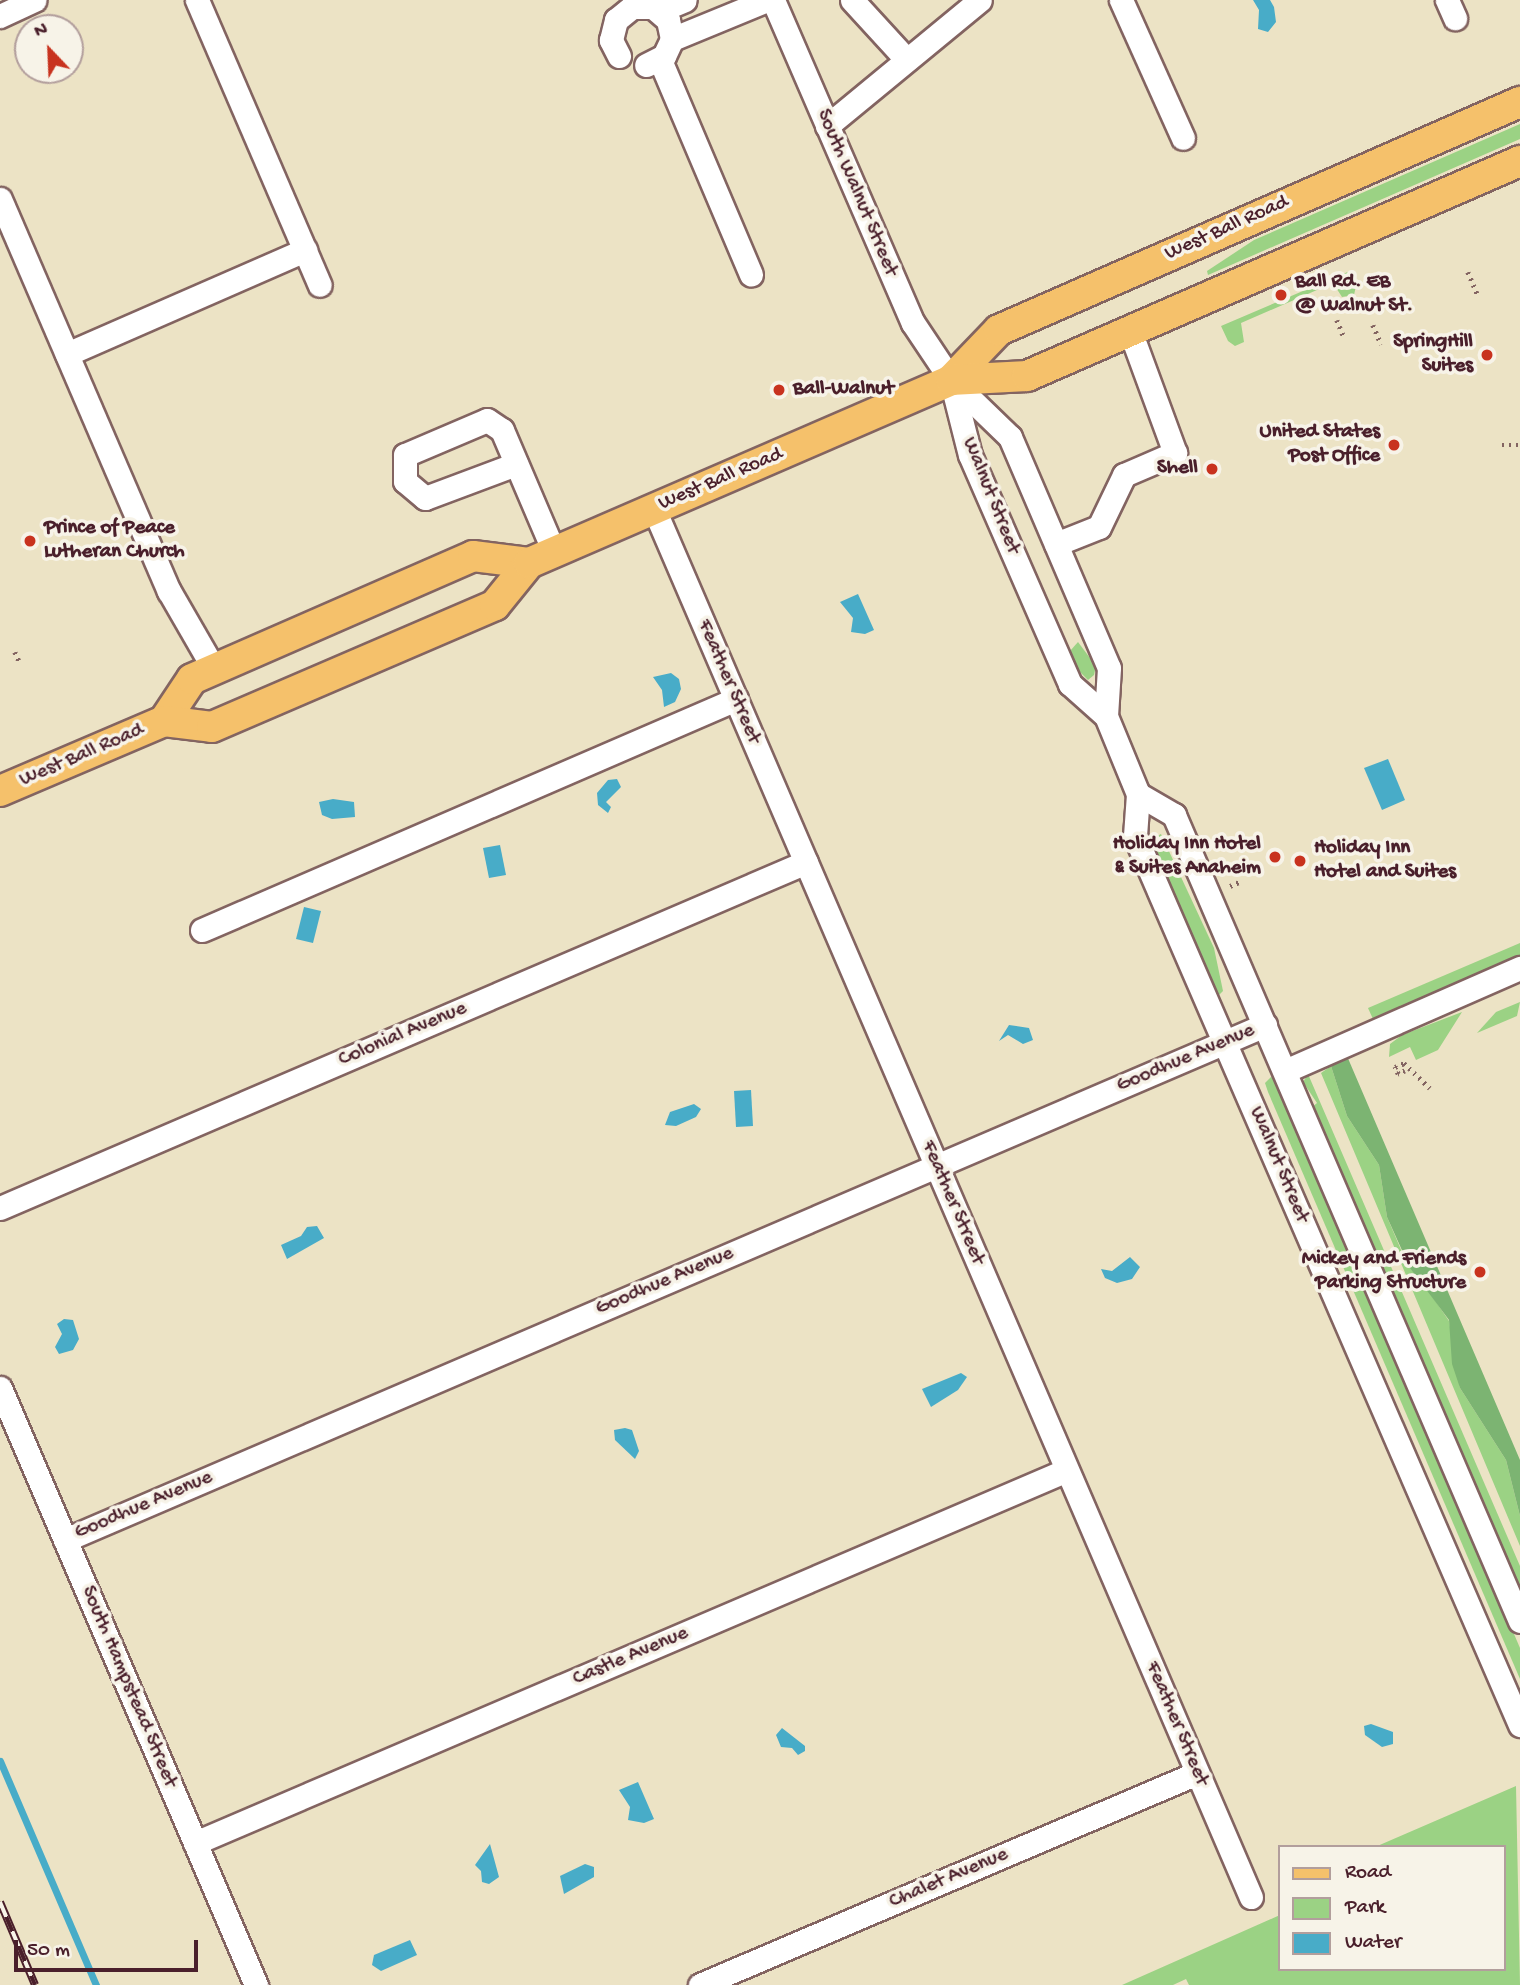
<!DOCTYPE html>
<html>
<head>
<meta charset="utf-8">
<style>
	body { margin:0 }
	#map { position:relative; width:1520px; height:1985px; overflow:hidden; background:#ece3c5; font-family:"Gochi Hand",sans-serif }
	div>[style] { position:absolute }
	.green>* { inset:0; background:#9bd284 }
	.forest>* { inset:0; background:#7cb472 }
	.water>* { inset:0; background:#48acc8 }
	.stream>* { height:7px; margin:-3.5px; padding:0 3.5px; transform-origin:3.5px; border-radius:3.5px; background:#48acc8 }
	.path>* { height:4.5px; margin-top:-2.25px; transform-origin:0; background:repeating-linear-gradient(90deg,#836461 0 2px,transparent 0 7px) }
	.roads { filter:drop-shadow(2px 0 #836461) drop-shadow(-2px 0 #836461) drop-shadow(0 2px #836461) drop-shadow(0 -2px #836461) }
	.minor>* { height:23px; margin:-11.5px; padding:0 11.5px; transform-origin:11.5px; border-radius:11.5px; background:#fff }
	.major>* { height:30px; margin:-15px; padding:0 15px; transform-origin:15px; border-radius:15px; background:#f5c16b }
	.rail>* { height:8px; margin-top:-4px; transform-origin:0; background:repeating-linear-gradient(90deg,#f7f3e8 0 16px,#4a1f2b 0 32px); box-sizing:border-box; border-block:2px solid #4a1f2b }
	.dots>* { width:19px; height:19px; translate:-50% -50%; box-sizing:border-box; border:4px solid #f7f3e8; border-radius:50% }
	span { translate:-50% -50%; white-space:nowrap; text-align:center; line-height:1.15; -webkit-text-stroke:7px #f7f3e8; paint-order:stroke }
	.street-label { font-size:21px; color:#4a1f2b }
	.poi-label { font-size:21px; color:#4a1f2b; font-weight:700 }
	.left { translate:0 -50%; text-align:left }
	.right { translate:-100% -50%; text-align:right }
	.legend { position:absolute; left:1278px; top:1845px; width:228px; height:126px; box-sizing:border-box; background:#f7f3e8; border:2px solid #b29e9c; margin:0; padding:9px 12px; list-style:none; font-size:21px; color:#4a1f2b }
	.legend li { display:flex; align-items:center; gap:14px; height:35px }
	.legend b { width:35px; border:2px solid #b29e9c }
	.north { position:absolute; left:14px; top:14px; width:70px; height:70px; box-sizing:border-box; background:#f7f3e8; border:2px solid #b29e9c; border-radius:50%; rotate:337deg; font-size:19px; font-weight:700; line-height:28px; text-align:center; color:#4a1f2b }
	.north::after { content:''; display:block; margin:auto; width:24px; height:32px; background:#c8321e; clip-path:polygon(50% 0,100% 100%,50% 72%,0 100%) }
	.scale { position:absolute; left:14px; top:1940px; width:184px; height:32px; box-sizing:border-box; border:4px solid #4a1f2b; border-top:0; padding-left:9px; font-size:21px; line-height:24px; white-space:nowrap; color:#4a1f2b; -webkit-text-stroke:5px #f7f3e8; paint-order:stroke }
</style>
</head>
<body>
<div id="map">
	<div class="green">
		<i style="clip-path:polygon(1520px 124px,1520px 139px,1208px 275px,1207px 271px,1254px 240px)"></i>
		<i style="clip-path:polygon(1350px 271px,1356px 286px,1354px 295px,1342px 297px,1333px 283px,1241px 323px,1244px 342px,1235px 346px,1228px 341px,1221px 326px)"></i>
		<i style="clip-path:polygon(1078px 642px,1096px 666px,1094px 675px,1088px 680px,1076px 668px,1070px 651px)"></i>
		<i style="clip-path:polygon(1161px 834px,1214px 948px,1223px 991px,1219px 995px,1151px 845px,1151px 839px)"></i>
		<i style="clip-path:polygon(1520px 943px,1520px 955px,1373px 1019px,1368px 1008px)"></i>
		<i style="clip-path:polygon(1520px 1002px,1517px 1016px,1477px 1033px,1496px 1012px)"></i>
		<i style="clip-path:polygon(1462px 1012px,1438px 1050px,1416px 1060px,1410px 1047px,1389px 1057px,1390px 1044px,1402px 1035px)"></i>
		<i style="clip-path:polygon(1331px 1066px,1347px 1116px,1379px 1165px,1387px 1217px,1402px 1252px,1449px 1321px,1460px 1388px,1506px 1460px,1520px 1516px,1520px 1546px,1321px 1073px)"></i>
		<i style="clip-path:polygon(1308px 1074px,1520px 1566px,1520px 1588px,1311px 1108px,1317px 1103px,1303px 1082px)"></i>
		<i style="clip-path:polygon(1271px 1077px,1277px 1079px,1520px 1648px,1520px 1679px,1268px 1092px,1265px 1083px)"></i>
		<i style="clip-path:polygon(1516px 1786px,1520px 1985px,1189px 1985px,1186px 1979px,1173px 1985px,1122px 1985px,1280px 1915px,1280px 1969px,1504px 1969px,1504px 1847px,1375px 1847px)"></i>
	</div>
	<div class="forest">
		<i style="clip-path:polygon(1347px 1056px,1520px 1460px,1520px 1516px,1506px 1460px,1460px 1388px,1452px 1364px,1449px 1320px,1410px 1268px,1387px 1217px,1379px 1165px,1347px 1116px,1331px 1066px)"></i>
	</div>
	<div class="water">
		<i style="clip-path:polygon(1253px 0,1270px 0,1274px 7px,1276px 22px,1268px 32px,1258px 29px,1259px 10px)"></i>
		<i style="clip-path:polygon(858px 594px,874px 630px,865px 634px,851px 632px,853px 618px,840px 602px)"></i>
		<i style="clip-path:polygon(671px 673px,679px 679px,681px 689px,675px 702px,664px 707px,662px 690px,653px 677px)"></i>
		<i style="clip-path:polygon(1388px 759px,1405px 800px,1382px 810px,1364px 768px)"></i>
		<i style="clip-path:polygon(617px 779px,621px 787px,606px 802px,611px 807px,608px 813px,598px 805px,597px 793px,608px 780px)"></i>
		<i style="clip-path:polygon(333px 799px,354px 802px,355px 817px,332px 819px,322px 815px,319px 802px)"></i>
		<i style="clip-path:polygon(500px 845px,506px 875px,489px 878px,483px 848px)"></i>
		<i style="clip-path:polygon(304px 907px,321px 911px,313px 943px,296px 939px)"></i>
		<i style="clip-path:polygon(1009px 1025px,1029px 1028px,1033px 1040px,1023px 1044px,1008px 1035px,999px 1041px)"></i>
		<i style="clip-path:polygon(751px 1090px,753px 1126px,736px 1127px,734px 1091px)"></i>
		<i style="clip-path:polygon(694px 1104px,701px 1109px,696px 1117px,676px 1126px,665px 1125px,670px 1112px)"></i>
		<i style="clip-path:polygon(317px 1226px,324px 1238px,287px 1259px,281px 1245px,301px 1236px,307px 1227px)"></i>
		<i style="clip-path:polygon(1130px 1257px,1140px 1267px,1132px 1279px,1117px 1283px,1105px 1278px,1101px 1269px,1112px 1271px)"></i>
		<i style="clip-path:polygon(64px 1319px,73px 1320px,79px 1339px,73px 1350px,59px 1354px,55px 1347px,62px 1334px,57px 1324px)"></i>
		<i style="clip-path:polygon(961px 1373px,967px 1377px,958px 1390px,931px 1407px,922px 1389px)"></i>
		<i style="clip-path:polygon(625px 1428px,632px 1430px,639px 1451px,635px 1459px,615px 1440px,614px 1430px)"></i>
		<i style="clip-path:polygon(1371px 1724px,1393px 1732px,1393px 1744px,1382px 1747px,1365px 1735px,1364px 1726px)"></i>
		<i style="clip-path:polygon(782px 1728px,805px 1746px,805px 1751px,798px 1755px,792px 1748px,781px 1747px,776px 1735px)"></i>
		<i style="clip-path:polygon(638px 1782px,654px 1819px,644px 1823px,628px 1820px,630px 1807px,619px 1790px)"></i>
		<i style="clip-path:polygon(490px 1844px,499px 1877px,489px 1884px,482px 1882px,481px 1871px,475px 1865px)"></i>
		<i style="clip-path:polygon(585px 1864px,594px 1867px,594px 1877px,564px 1894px,560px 1876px)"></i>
		<i style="clip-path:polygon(410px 1940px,417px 1955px,381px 1971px,372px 1965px,374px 1955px)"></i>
	</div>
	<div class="stream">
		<i style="left:0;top:1761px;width:244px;rotate:66.8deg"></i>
	</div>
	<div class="path">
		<i style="left:1468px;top:272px;width:25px;rotate:67deg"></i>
		<i style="left:1337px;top:320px;width:18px;rotate:68deg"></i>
		<i style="left:1373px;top:325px;width:21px;rotate:67deg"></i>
		<i style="left:1502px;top:445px;width:18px"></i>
		<i style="left:15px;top:652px;width:12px;rotate:66deg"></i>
		<i style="left:1222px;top:868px;width:12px;rotate:-24deg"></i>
		<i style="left:1230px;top:886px;width:12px;rotate:-24deg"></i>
		<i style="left:1405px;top:1071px;width:8px;rotate:157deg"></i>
		<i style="left:1398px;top:1074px;width:8px;rotate:-113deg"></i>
		<i style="left:1395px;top:1067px;width:10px;rotate:-24deg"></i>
		<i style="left:1404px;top:1063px;width:36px;rotate:44deg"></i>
	</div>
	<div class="roads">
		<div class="minor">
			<i style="left:197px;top:0;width:310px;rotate:66.7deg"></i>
			<i style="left:773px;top:0;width:352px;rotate:66.6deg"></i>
			<i style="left:913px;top:323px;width:69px;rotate:56.3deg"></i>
			<i style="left:951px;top:380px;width:82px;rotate:44deg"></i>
			<i style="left:1010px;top:437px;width:251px;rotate:66.8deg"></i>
			<i style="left:1109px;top:668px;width:48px;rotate:93.6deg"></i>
			<i style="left:1106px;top:716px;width:84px;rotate:67.7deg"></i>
			<i style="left:1138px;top:794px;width:42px;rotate:94.1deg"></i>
			<i style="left:1135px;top:836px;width:969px;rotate:66.58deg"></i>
			<i style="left:852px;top:0;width:81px;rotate:47.5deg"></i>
			<i style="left:1121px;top:0;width:151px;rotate:65.8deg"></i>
			<i style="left:1447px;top:0;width:20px;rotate:66deg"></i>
			<i style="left:659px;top:11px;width:28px;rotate:-23deg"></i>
			<i style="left:0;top:16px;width:38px;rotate:-25deg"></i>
			<i style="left:672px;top:39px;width:103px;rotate:-22.3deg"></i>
			<i style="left:619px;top:56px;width:18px;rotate:-117deg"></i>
			<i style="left:611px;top:40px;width:21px;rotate:-76deg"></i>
			<i style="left:616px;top:20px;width:21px;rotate:-39deg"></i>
			<i style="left:632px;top:7px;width:21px"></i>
			<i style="left:653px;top:7px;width:20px;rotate:41deg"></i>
			<i style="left:668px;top:20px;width:19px;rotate:78deg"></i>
			<i style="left:672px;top:39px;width:19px;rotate:115deg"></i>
			<i style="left:664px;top:56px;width:20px;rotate:153deg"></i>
			<i style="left:660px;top:60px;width:233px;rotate:67deg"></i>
			<i style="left:827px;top:126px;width:198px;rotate:-39.5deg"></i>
			<i style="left:0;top:199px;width:427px;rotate:66.7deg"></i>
			<i style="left:169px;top:591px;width:90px;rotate:60deg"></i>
			<i style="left:67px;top:354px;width:260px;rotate:-23.6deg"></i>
			<i style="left:951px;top:380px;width:77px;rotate:75.8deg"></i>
			<i style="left:970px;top:455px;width:250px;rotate:66.4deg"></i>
			<i style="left:1070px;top:684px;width:48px;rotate:41.6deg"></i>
			<i style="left:516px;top:464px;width:97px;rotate:159.5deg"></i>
			<i style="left:425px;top:498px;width:26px;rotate:-140deg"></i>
			<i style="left:405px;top:481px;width:26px;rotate:-90deg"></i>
			<i style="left:405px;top:455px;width:89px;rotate:-23.1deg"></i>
			<i style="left:487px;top:420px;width:18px;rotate:34deg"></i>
			<i style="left:502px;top:430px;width:133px;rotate:66.9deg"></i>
			<i style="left:654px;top:509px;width:1511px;rotate:66.73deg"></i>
			<i style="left:1056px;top:544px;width:46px;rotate:-21.6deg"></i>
			<i style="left:1099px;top:527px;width:58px;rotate:-64.3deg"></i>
			<i style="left:1124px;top:475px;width:56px;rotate:-23.3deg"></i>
			<i style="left:1175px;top:453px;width:130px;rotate:-110.2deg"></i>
			<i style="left:1138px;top:794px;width:42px;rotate:30.3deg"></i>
			<i style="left:1174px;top:815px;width:877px;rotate:66.77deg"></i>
			<i style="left:202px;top:930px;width:582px;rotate:-23.39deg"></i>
			<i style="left:1285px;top:1071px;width:257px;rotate:-23.7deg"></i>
			<i style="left:0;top:1208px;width:877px;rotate:-23.23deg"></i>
			<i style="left:0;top:1388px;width:650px;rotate:66.79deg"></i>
			<i style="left:65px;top:1540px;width:1306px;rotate:-23.23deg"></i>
			<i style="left:195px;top:1843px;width:948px;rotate:-23.16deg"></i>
			<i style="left:700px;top:1985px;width:540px;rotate:-23.1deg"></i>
		</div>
		<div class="major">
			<i style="left:951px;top:380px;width:69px;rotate:-46.2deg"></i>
			<i style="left:999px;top:330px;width:569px;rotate:-23.64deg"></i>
			<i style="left:164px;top:721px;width:50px;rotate:-56.3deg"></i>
			<i style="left:192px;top:679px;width:307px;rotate:-23.6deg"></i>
			<i style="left:473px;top:556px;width:56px;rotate:7.1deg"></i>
			<i style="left:0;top:791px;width:178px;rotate:-23.1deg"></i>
			<i style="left:164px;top:721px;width:48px;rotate:7.1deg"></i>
			<i style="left:212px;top:727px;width:308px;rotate:-23.3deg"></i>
			<i style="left:495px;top:605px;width:54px;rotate:-51deg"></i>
			<i style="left:529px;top:563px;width:460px;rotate:-23.4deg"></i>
			<i style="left:951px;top:380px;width:76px;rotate:-3deg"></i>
			<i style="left:1027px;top:376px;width:538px;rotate:-23.56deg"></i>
		</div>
	</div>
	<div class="rail">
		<i style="left:0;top:1902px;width:90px;rotate:67.1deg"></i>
	</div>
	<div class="dots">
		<i style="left:1281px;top:295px;background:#c8321e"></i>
		<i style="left:1487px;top:355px;background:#c8321e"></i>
		<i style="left:779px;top:390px;background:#c8321e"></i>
		<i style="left:1394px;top:445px;background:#c8321e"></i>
		<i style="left:1212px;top:469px;background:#c8321e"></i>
		<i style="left:30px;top:541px;background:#c8321e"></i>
		<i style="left:1275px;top:857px;background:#c8321e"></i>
		<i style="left:1300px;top:861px;background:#c8321e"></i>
		<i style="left:1480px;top:1272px;background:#c8321e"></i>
	</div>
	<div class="street-label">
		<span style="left:856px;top:193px;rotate:67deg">South Walnut Street</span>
		<span style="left:1227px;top:229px;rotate:-24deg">West Ball Road</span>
		<span style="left:721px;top:480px;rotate:-23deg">West Ball Road</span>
		<span style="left:990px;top:496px;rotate:68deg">Walnut Street</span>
		<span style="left:728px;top:682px;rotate:67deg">Feather Street</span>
		<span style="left:82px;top:756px;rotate:-23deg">West Ball Road</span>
		<span style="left:403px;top:1035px;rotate:-23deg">Colonial Avenue</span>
		<span style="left:1186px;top:1059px;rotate:-23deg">Goodhue Avenue</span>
		<span style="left:1278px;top:1165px;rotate:67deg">Walnut Street</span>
		<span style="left:952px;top:1203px;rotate:67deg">Feather Street</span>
		<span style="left:665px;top:1282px;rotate:-23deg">Goodhue Avenue</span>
		<span style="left:144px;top:1506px;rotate:-23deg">Goodhue Avenue</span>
		<span style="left:631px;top:1657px;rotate:-23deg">Castle Avenue</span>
		<span style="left:128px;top:1687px;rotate:67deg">South Hampstead Street</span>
		<span style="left:1176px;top:1724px;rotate:67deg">Feather Street</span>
		<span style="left:949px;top:1879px;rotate:-23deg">Chalet Avenue</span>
	</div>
	<div class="poi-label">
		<span class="left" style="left:1295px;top:295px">Ball Rd. EB<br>@ Walnut St.</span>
		<span class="right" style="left:1473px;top:355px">SpringHill<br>Suites</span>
		<span class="left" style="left:793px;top:390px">Ball-Walnut</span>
		<span class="right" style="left:1380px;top:445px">United States<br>Post Office</span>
		<span class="right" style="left:1198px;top:469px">Shell</span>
		<span class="left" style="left:44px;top:541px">Prince of Peace<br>Lutheran Church</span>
		<span class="right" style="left:1261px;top:857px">Holiday Inn Hotel<br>&amp; Suites Anaheim</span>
		<span class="left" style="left:1314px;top:861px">Holiday Inn<br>Hotel and Suites</span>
		<span class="right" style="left:1466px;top:1272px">Mickey and Friends<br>Parking Structure</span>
	</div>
	<ul class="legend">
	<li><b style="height:9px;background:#f5c16b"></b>Road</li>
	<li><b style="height:19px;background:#9bd284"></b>Park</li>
	<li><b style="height:19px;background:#48acc8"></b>Water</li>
	</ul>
	<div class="north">N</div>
	<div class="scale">50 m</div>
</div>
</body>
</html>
